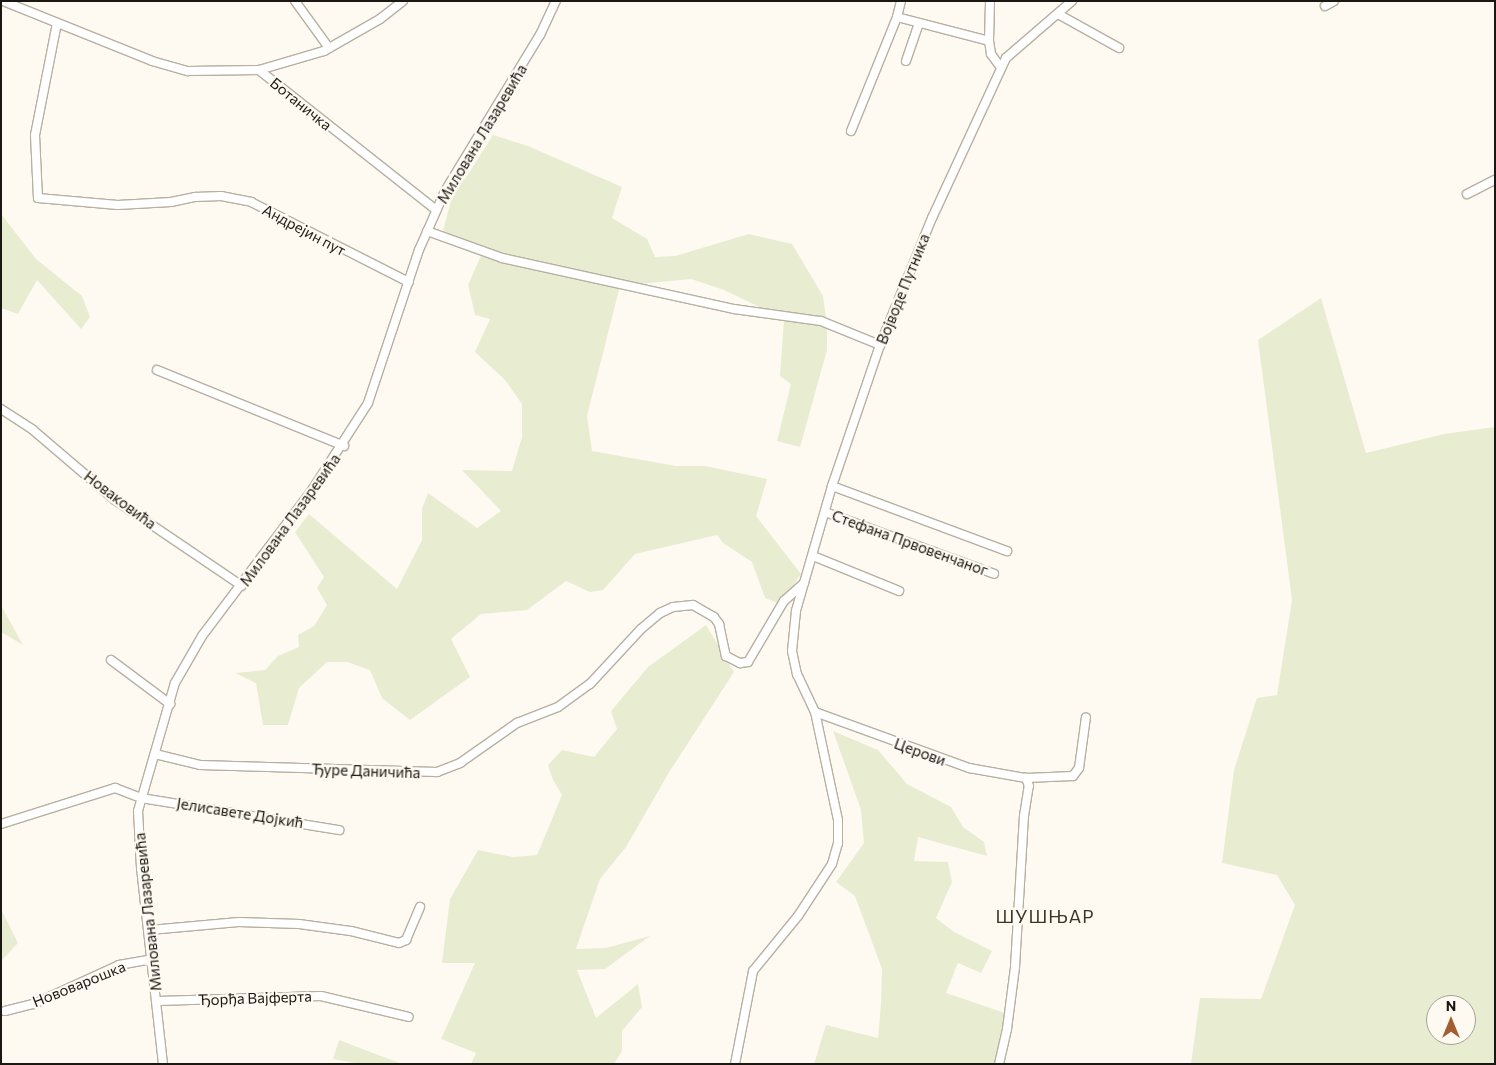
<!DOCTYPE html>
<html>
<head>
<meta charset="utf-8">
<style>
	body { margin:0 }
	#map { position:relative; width:1496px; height:1065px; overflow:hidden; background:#fefaf1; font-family:Commissioner,sans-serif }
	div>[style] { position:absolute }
	.green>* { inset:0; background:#e8edd2 }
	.roads { filter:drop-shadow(1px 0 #b7b0a2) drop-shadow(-1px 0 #b7b0a2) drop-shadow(0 1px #b7b0a2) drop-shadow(0 -1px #b7b0a2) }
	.minor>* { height:8px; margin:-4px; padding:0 4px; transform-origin:4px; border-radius:4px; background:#fff }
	span { translate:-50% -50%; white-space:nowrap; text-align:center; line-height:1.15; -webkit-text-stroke:4.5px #fefaf1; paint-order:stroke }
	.street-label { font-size:15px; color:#1b1813 }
	.quarter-label { font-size:18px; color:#3b3529; letter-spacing:1px }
	.frame { position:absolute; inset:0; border:2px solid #1b1813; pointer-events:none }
	.north { position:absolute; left:1426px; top:995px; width:50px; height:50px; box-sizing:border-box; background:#fefaf1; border:1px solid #a3a098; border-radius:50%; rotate:0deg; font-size:14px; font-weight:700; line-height:20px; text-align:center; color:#1b1813 }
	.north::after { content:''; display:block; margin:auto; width:18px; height:22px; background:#a25d30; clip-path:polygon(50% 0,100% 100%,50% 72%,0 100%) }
</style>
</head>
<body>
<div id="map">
	<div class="green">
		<i style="clip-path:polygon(493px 135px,528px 146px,622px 187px,612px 218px,647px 239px,655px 257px,675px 256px,749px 234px,792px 244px,823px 296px,827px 325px,827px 350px,800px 447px,777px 441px,791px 384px,780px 376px,784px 319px,724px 290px,691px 279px,620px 286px,587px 416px,592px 451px,676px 466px,705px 466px,767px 479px,756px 516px,801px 574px,780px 604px,765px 598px,752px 562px,723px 543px,717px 535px,635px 554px,603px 590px,590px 592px,566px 581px,527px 610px,481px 614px,451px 639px,470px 677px,410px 720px,382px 698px,370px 670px,347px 662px,327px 662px,299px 688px,288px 725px,263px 725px,256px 683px,235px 673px,265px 670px,278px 656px,299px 647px,298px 635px,314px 626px,327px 605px,317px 588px,324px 577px,295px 532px,309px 514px,397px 589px,422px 540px,422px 509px,428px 493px,477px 528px,501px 511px,462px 470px,512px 471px,522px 437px,522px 404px,505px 380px,475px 352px,490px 319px,475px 315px,468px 285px,484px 249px,443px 231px,458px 174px,465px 179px)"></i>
		<i style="clip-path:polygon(1px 214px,36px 259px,82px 296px,90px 317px,81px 329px,37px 280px,18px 314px,1px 308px)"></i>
		<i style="clip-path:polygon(evenodd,1321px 298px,1366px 453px,1444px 434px,1495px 427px,1495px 1064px,1191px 1064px,1200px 998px,1261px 999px,1295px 905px,1277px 875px,1222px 863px,1234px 770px,1257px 698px,1277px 695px,1292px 600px,1258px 340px,1321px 298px,1436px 1005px,1466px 1005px,1466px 1035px,1436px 1035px,1436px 1005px)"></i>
		<i style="clip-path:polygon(1px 605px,2px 607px,23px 645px,1px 632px)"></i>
		<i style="clip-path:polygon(706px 625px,734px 672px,668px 774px,626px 847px,600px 879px,576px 949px,606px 948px,650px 936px,605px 969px,577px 970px,596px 1018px,638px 984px,642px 1007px,622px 1031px,622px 1051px,614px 1064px,471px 1064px,476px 1053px,441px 1039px,475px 963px,442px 963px,450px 899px,478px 850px,513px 857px,537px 855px,562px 795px,553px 780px,548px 765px,562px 750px,594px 757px,617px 729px,611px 711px,648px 667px)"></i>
		<i style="clip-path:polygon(833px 731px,878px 750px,907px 784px,951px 807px,963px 827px,984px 842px,987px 856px,918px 837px,914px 861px,948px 862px,952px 882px,936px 918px,954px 932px,992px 951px,981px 973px,958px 963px,946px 993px,1005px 1013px,994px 1064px,814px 1064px,826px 1025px,878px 1038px,881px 1004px,882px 969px,855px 896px,836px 882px,864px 843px,861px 810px)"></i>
		<i style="clip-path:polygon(1px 909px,18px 943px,1px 961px)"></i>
		<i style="clip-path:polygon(339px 1040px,402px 1064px,360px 1064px,333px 1059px)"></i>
	</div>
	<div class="roads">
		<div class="minor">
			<i style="left:3px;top:1px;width:161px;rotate:21.9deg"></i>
			<i style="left:152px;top:61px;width:37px;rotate:16deg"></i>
			<i style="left:188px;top:71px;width:71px;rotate:-0.8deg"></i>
			<i style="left:259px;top:70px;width:226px;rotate:38.3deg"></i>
			<i style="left:295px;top:1px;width:58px;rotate:54.1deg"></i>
			<i style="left:901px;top:1px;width:16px;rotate:104deg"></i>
			<i style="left:897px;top:17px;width:95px;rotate:14.6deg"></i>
			<i style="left:990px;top:1px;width:40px;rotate:91.4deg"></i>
			<i style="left:989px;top:41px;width:13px;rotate:81deg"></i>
			<i style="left:991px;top:54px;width:17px;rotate:54deg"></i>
			<i style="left:1072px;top:1px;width:87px;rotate:139.2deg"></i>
			<i style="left:1006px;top:58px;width:176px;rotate:114.8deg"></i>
			<i style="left:932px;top:218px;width:137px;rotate:112.3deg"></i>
			<i style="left:880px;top:345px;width:149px;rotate:108.8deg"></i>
			<i style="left:832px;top:486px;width:130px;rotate:106.1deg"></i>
			<i style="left:796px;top:611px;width:40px;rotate:95.7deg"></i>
			<i style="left:792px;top:651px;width:24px;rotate:78deg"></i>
			<i style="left:797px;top:674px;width:42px;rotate:64.7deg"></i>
			<i style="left:815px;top:712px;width:164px;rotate:20deg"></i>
			<i style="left:969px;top:768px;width:58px;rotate:10deg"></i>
			<i style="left:1026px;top:778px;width:47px;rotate:-2.4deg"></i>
			<i style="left:1073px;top:776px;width:10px;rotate:-53deg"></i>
			<i style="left:1079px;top:768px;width:51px;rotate:-82.2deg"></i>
			<i style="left:1325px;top:6px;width:10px;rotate:-29deg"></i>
			<i style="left:1058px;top:14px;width:70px;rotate:29.1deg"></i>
			<i style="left:57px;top:23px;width:114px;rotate:101.1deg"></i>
			<i style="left:35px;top:135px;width:63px;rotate:87.3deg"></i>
			<i style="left:38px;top:198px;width:80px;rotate:5deg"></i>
			<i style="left:118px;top:205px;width:53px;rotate:-3.2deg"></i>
			<i style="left:171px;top:202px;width:25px;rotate:-12deg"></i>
			<i style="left:195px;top:197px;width:26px;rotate:-2deg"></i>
			<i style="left:221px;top:196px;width:31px;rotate:11deg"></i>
			<i style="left:251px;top:202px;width:177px;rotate:26.9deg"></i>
			<i style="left:906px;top:61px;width:40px;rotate:-71.1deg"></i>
			<i style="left:259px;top:70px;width:68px;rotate:-16.3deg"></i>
			<i style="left:324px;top:51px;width:64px;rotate:-29.7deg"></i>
			<i style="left:380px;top:19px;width:29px;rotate:-38deg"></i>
			<i style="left:851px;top:131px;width:123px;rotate:-68deg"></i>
			<i style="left:1467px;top:194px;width:31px;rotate:-27deg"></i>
			<i style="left:427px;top:231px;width:80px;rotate:19.8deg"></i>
			<i style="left:502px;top:258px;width:238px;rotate:12.4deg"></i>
			<i style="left:734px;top:309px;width:88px;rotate:7.9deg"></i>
			<i style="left:821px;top:321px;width:64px;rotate:22.1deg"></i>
			<i style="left:157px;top:370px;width:202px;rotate:22.1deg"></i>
			<i style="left:1px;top:409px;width:38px;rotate:33deg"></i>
			<i style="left:33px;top:430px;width:108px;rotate:40.5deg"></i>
			<i style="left:115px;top:500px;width:153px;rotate:34.1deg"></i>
			<i style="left:832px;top:486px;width:187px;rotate:20.4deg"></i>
			<i style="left:825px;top:512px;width:180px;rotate:20.1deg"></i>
			<i style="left:813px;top:556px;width:93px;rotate:22.1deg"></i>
			<i style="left:111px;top:660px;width:74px;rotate:36.7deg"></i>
			<i style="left:155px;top:754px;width:46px;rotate:13.7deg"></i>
			<i style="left:200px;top:765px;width:237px;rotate:1.7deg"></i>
			<i style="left:437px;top:772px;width:25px;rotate:-21deg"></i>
			<i style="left:460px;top:763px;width:70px;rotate:-35.1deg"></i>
			<i style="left:517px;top:723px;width:44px;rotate:-21.3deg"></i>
			<i style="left:558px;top:707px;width:39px;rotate:-36deg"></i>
			<i style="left:590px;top:684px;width:75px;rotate:-47.2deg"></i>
			<i style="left:641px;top:629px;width:25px;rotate:-40deg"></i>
			<i style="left:660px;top:613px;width:14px;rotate:-25deg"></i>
			<i style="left:673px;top:607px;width:20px;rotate:-6deg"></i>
			<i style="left:693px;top:605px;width:24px;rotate:30deg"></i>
			<i style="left:714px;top:617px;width:9px;rotate:54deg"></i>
			<i style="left:719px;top:624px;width:33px;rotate:78deg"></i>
			<i style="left:726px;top:656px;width:16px;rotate:27deg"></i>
			<i style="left:740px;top:663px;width:8px;rotate:-7deg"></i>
			<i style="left:748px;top:662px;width:71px;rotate:-59.5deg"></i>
			<i style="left:784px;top:601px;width:27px;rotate:-42deg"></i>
			<i style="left:1px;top:824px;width:120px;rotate:-17.5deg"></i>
			<i style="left:115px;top:788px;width:28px;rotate:21deg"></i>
			<i style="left:141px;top:798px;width:201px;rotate:9.2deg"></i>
			<i style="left:150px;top:930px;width:89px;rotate:-5.1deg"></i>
			<i style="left:239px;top:922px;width:60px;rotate:1.9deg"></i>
			<i style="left:299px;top:924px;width:52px;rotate:7.7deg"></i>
			<i style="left:351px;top:931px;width:49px;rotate:14deg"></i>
			<i style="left:399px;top:943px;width:8px;rotate:-23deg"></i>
			<i style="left:406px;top:940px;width:36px;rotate:-67deg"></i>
			<i style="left:158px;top:1001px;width:163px;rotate:-1.8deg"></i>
			<i style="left:321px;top:996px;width:90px;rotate:13.4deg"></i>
			<i style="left:5px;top:1011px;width:30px;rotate:-14deg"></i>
			<i style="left:34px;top:1004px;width:94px;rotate:-24.6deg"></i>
			<i style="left:119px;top:965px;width:35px;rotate:-10deg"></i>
			<i style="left:163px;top:1064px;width:197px;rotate:-96.4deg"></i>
			<i style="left:141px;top:868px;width:57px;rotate:-93deg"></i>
			<i style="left:138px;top:811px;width:133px;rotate:-73.9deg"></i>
			<i style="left:175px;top:683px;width:54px;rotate:-60.1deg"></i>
			<i style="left:202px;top:636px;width:183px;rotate:-53deg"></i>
			<i style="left:312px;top:490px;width:103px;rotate:-57.2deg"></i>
			<i style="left:368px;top:403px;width:161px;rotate:-71.6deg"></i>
			<i style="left:419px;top:250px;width:64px;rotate:-66.2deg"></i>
			<i style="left:445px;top:191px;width:183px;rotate:-58.7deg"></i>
			<i style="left:540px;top:35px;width:38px;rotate:-65deg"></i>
			<i style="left:735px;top:1064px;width:95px;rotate:-79deg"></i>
			<i style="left:753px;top:971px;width:71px;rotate:-50.7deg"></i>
			<i style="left:798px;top:916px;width:62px;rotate:-56.8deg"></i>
			<i style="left:832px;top:864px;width:22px;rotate:-74deg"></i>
			<i style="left:838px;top:843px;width:23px;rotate:-90deg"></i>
			<i style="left:838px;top:820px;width:110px;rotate:-102deg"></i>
			<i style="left:999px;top:1064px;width:36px;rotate:-77deg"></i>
			<i style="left:1007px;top:1029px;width:63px;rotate:-82.6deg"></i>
			<i style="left:1015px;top:967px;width:151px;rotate:-86.6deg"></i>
			<i style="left:1024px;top:816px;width:30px;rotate:-81deg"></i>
			<i style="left:1029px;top:786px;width:9px;rotate:-111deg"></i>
		</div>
	</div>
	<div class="street-label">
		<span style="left:301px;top:104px;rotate:39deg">Ботаничка</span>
		<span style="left:482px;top:134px;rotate:-59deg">Милована Лазаревића</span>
		<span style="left:304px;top:230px;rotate:28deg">Андрејин пут</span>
		<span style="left:903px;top:289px;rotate:-68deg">Војводе Путника</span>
		<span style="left:120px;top:500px;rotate:37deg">Новаковића</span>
		<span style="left:290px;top:520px;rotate:-54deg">Милована Лазаревића</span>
		<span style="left:910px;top:543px;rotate:20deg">Стефана Првовенчаног</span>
		<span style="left:920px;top:752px;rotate:20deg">Церови</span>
		<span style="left:366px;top:771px;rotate:2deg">Ђуре Даничића</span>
		<span style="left:240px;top:813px;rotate:9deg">Јелисавете Дојкић</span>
		<span style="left:148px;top:912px;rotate:-96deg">Милована Лазаревића</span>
		<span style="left:79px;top:984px;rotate:-22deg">Нововарошка</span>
		<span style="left:255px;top:998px;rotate:-2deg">Ђорђа Вајферта</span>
	</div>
	<div class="quarter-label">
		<span style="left:1045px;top:916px">ШУШЊАР</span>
	</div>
	<div class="frame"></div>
	<div class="north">N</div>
</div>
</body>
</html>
